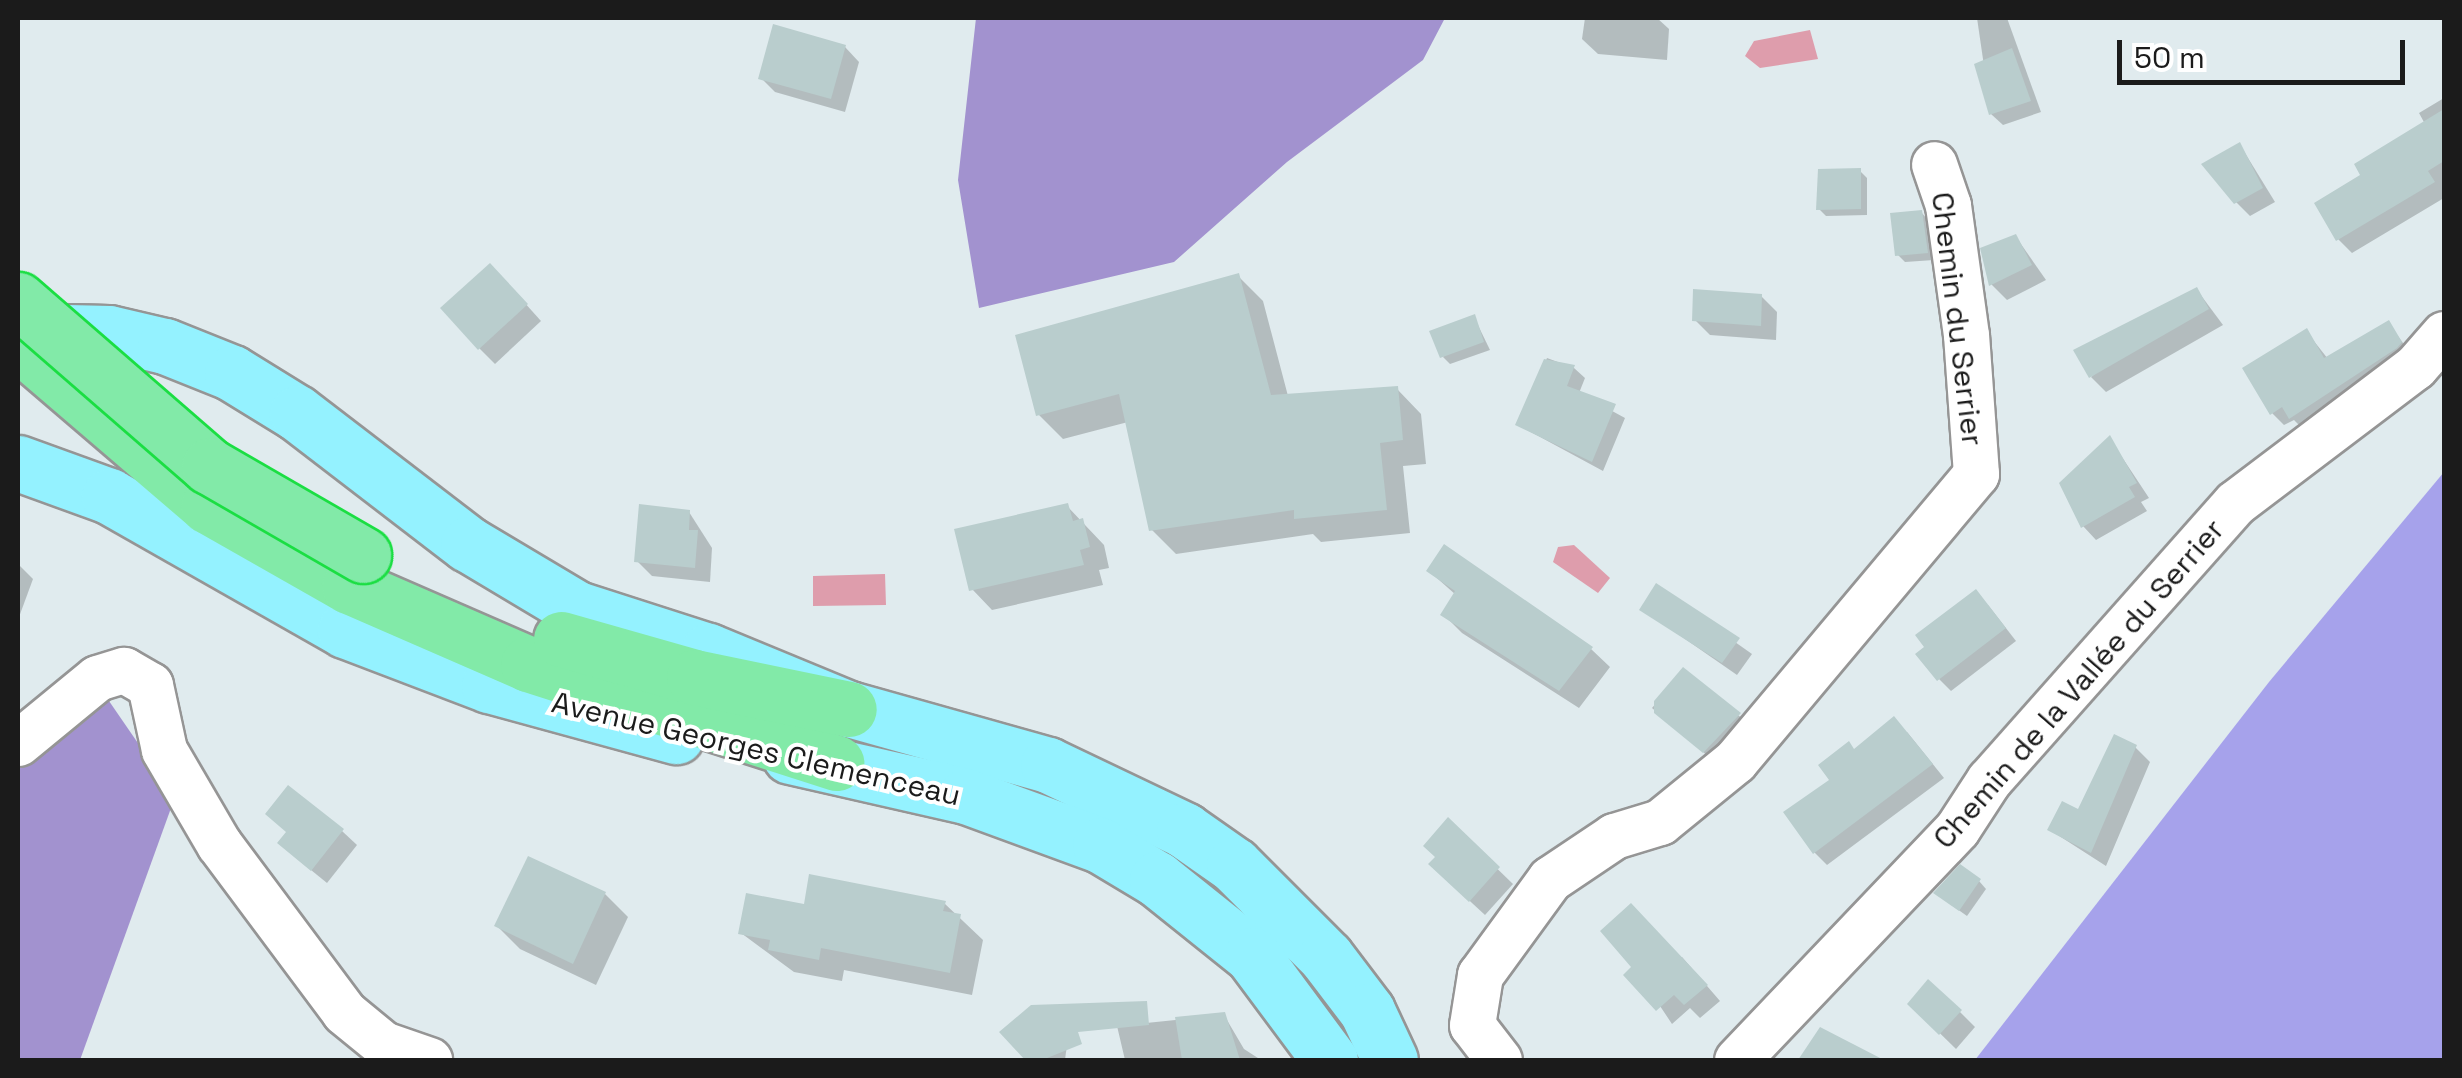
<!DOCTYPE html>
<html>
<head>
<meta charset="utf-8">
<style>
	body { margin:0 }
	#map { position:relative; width:2462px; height:1078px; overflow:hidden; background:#e0ebee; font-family:"Space Grotesk",sans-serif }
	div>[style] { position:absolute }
	.grass>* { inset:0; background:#a6a2eb }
	.forest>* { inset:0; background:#a292cf }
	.water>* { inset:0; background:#de9dac }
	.shadow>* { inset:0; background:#0003 }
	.building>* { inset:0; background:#b9cdcd }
	.roads { filter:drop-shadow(2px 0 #959595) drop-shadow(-2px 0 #959595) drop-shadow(0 2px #959595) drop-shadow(0 -2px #959595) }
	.minor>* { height:45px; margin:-22.5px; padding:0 22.5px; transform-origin:22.5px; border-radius:22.5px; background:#fff }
	.primary>* { height:55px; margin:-27.5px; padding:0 27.5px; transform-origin:27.5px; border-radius:27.5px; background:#94f2ff }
	.motorway>* { height:55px; margin:-27.5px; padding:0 27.5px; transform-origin:27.5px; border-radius:27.5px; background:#82eaa8 }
	.bridges { filter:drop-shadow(2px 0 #1bde43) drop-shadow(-2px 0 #1bde43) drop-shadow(0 2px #1bde43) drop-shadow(0 -2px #1bde43) }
	.motorway-bridge>* { height:55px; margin:-27.5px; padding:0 27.5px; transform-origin:27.5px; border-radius:27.5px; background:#82eaa8 }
	span { translate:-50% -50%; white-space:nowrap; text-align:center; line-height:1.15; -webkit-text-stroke:8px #fff; paint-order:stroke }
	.street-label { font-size:30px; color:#1b1b1b }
	.frame { position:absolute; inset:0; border:20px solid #1b1b1b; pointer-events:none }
	.scale { position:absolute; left:2117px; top:40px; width:288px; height:45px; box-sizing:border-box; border:5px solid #1b1b1b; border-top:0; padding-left:12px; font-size:30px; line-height:35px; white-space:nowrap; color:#1b1b1b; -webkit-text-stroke:8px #fff; paint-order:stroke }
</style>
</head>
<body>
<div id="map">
	<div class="grass">
		<i style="clip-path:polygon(2444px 472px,2444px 1060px,1975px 1060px,2269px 682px)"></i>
	</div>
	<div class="forest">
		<i style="clip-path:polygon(976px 18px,1445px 18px,1423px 60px,1287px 162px,1174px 262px,979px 308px,958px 180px)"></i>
		<i style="clip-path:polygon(109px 701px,175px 797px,80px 1060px,18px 1060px,18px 752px)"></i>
	</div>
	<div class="water">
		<i style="clip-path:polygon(1810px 30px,1818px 59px,1760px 68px,1745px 56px,1754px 41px)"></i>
		<i style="clip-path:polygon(1574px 545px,1610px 578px,1598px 593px,1553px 562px,1558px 547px)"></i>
		<i style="clip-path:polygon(885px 574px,886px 605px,813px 606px,813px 576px)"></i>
	</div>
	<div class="shadow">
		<i style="clip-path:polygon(1585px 18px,1657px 18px,1669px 29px,1667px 60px,1598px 54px,1582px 39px)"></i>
		<i style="clip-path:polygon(1977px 18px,2007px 18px,2041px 112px,2003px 125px,1991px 114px)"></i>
		<i style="clip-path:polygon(845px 47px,859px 62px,845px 112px,775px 92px,761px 78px)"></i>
		<i style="clip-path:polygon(2444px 98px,2444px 198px,2352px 253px,2338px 239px,2364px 176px,2425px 124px,2419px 113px)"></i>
		<i style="clip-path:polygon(2240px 145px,2275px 202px,2250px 216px,2236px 202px)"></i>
		<i style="clip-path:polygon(1860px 171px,1867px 178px,1867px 215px,1826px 216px,1819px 209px)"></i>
		<i style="clip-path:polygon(1921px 212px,1928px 220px,1934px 260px,1905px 262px,1898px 255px)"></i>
		<i style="clip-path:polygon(2016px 237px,2046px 280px,2007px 300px,1992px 285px,1983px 249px)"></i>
		<i style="clip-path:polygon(1238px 276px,1263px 301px,1288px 396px,1397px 389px,1421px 414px,1426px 464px,1403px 466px,1410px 533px,1321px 542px,1313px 534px,1176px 554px,1152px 530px,1128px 422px,1063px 439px,1039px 415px)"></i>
		<i style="clip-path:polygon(505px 281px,541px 321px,495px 364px,479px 348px)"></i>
		<i style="clip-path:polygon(2197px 290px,2223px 325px,2106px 392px,2091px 377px)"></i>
		<i style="clip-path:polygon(1761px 296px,1777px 312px,1776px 340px,1710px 335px,1695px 320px)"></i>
		<i style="clip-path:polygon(1474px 317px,1490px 350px,1450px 364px,1443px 357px)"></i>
		<i style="clip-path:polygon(2388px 323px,2412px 355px,2303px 429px,2294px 420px,2284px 425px,2272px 413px,2306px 331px,2328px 359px)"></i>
		<i style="clip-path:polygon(1547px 358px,1574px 368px,1585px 378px,1579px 393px,1625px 418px,1603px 471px,1518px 425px)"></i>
		<i style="clip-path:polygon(2110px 439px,2149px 498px,2141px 502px,2147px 511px,2096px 540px,2083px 526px)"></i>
		<i style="clip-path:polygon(1067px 506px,1104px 545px,1109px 568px,1099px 570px,1103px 585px,992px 610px,972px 589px)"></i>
		<i style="clip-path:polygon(689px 512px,712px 548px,710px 582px,652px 576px,637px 561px)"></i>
		<i style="clip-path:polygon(18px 564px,33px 579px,19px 617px,18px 617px)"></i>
		<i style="clip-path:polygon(1429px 571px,1591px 649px,1610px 667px,1579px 708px,1462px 633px,1443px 614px,1456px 595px)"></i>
		<i style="clip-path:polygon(1657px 587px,1752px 654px,1737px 675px,1642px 609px)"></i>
		<i style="clip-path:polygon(1988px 605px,2016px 641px,1951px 691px,1939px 679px)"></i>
		<i style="clip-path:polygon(1683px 671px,1753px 727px,1717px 764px,1652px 708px)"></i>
		<i style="clip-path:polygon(1907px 732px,1944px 778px,1827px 865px,1814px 852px,1832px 780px,1855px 751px)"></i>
		<i style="clip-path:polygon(2135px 747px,2150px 762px,2106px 866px,2050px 830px,2079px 812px)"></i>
		<i style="clip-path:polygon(1448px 821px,1513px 884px,1485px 915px,1446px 879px,1438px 857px)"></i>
		<i style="clip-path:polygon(342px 831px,357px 845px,327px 883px,295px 857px)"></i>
		<i style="clip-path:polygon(1979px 881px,1986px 889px,1967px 916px,1943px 899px)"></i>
		<i style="clip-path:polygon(605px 894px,628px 917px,596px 985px,520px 949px,497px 926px)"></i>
		<i style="clip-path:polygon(944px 903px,983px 940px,972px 995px,844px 970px,842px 981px,794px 972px,741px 933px,806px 907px)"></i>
		<i style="clip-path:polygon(1682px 957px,1720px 1001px,1700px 1018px,1690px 1008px,1672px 1024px,1634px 967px)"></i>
		<i style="clip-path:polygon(1910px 1004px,1960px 1012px,1975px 1027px,1956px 1049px)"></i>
		<i style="clip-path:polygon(1071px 1014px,1065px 1060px,1029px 1060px,1003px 1032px)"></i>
		<i style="clip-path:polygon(1224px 1015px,1244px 1049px,1261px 1060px,1125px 1060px,1117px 1026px)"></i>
	</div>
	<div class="building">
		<i style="clip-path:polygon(773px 24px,846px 45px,831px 99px,758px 79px)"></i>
		<i style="clip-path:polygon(2012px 48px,2031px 101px,1989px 115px,1974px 64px)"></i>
		<i style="clip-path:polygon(2444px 109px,2444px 161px,2428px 171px,2435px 182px,2336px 241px,2314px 203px,2360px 175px,2354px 164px)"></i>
		<i style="clip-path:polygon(2240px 142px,2263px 188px,2234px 204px,2201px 164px)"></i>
		<i style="clip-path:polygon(1861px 168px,1861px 209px,1816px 210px,1818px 169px)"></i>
		<i style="clip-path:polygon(1922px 210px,1928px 253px,1895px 256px,1890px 213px)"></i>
		<i style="clip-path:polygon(2016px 234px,2032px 265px,1989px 286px,1980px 248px)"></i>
		<i style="clip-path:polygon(490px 263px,528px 304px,478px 350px,440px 308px)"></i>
		<i style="clip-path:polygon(1239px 273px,1271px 395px,1398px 386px,1403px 440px,1380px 443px,1387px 510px,1294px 519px,1294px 510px,1149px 531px,1119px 394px,1036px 416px,1015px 335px)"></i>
		<i style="clip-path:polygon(2197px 287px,2209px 309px,2089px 378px,2073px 350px)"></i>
		<i style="clip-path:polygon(1693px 289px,1762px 294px,1761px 326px,1692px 321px)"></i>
		<i style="clip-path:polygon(1475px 314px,1484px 342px,1440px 358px,1429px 331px)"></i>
		<i style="clip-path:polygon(2389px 320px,2402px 342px,2397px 348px,2289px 419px,2282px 407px,2270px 415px,2242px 368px,2307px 328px,2324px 358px)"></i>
		<i style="clip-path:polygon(1544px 359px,1575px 365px,1567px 386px,1616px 404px,1592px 462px,1515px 425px)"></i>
		<i style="clip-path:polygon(2110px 435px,2137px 483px,2129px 487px,2135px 497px,2081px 528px,2059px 483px)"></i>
		<i style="clip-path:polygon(1068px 503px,1073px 521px,1083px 518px,1090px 547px,1080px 550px,1084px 565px,969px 591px,954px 529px)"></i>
		<i style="clip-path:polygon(639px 504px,690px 510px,689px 530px,698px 530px,695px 568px,634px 562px)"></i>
		<i style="clip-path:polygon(1444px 544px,1593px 647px,1559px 691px,1440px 615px,1455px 591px,1426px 571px)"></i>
		<i style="clip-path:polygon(1656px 583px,1740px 638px,1722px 663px,1639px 610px)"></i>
		<i style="clip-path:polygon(1976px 589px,2006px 628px,1937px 681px,1915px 654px,1924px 647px,1915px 635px)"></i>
		<i style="clip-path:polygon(1683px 667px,1741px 713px,1703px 753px,1654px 713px,1654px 701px)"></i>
		<i style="clip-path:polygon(1894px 716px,1933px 764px,1813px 854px,1783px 812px,1829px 780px,1818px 765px,1849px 741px,1854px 749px)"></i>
		<i style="clip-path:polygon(2114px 734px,2137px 745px,2091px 853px,2047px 830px,2062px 801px,2078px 809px)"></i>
		<i style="clip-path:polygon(288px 785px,344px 829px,311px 871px,277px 843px,286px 832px,265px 814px)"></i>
		<i style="clip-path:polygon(1448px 817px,1500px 867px,1469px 902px,1428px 864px,1435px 857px,1423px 846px)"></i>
		<i style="clip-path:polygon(528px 856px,606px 892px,573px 964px,494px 926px)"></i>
		<i style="clip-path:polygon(1960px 864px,1981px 879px,1959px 911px,1933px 893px)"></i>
		<i style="clip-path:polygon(809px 874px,946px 901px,943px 911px,961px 914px,950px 973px,821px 948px,819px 960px,768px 950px,770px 940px,738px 934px,746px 893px,804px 904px)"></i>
		<i style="clip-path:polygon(1631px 903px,1708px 985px,1684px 1005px,1674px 995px,1656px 1011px,1623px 975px,1631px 967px,1600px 931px)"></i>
		<i style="clip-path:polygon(1928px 979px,1962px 1010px,1939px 1035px,1907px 1004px)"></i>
		<i style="clip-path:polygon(1147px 1001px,1149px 1025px,1078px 1032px,1082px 1044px,1042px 1060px,1025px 1060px,999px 1032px,1031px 1005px)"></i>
		<i style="clip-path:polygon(1225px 1012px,1240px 1060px,1182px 1060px,1175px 1017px)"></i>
		<i style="clip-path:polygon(1820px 1027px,1884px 1060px,1798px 1060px)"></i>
	</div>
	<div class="roads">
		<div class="minor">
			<i style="left:18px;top:743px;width:102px;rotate:-39.4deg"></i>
			<i style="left:97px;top:678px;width:28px;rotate:-17deg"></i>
			<i style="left:124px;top:670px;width:30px;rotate:30deg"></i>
			<i style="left:150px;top:685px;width:66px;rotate:77.8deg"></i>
			<i style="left:164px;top:750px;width:109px;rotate:59.7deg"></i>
			<i style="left:219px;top:844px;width:209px;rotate:53.3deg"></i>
			<i style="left:344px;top:1012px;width:50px;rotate:39.4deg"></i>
			<i style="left:383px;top:1044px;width:49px;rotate:19.2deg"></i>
			<i style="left:1499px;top:1060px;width:44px;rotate:-127.6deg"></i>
			<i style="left:1472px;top:1025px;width:51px;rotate:-80.9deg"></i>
			<i style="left:1480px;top:975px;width:119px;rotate:-53.9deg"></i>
			<i style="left:1550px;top:879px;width:77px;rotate:-33.9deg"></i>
			<i style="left:1614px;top:836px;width:48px;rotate:-16.9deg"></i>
			<i style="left:1660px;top:822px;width:97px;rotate:-39.1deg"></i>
			<i style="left:1735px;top:761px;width:375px;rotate:-50deg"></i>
			<i style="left:1976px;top:474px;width:139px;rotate:-94.1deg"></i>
			<i style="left:1966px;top:335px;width:131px;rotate:-97.9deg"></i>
			<i style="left:1948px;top:205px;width:43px;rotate:-108.9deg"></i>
			<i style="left:1737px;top:1060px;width:319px;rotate:-46.4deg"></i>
			<i style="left:1957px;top:829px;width:59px;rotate:-56.9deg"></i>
			<i style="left:1989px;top:780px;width:370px;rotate:-48.4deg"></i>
			<i style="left:2235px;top:503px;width:226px;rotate:-37.1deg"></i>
			<i style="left:2415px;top:367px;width:44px;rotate:-48.7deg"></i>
		</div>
		<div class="primary">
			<i style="left:25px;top:331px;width:84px;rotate:1.4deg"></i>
			<i style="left:109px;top:333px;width:57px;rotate:13.1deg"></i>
			<i style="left:165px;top:346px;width:72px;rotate:21.9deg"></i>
			<i style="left:232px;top:373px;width:76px;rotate:31.6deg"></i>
			<i style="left:297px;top:413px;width:215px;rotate:37.5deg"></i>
			<i style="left:468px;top:544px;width:127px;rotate:30.8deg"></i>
			<i style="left:577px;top:609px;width:138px;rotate:17.8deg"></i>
			<i style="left:708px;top:651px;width:152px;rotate:22.4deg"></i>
			<i style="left:849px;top:709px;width:207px;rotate:15.7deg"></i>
			<i style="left:1048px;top:765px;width:151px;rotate:25.5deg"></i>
			<i style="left:1184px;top:830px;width:61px;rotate:35deg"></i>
			<i style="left:1234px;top:865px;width:130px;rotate:45deg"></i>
			<i style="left:1326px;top:957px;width:68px;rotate:52.8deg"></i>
			<i style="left:1367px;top:1011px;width:54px;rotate:64.9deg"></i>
			<i style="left:18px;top:463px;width:97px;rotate:19.9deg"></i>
			<i style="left:109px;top:496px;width:271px;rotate:29.6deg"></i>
			<i style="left:345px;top:630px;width:154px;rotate:20.9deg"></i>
			<i style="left:489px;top:685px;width:194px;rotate:15.3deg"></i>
			<i style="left:790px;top:756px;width:180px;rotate:12.8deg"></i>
			<i style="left:966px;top:796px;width:143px;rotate:20.1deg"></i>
			<i style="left:1100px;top:845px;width:66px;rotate:30.8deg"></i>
			<i style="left:1157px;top:879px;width:122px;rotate:38.7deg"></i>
			<i style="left:1252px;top:955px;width:131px;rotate:53.4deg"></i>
		</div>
		<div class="motorway">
			<i style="left:18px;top:343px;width:250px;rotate:40.6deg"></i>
			<i style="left:208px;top:506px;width:162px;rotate:29.6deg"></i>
			<i style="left:349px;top:586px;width:195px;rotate:23.5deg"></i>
			<i style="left:528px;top:664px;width:324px;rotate:17.8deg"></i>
			<i style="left:561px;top:639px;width:138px;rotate:15.9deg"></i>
			<i style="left:694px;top:677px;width:158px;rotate:11.7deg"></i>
		</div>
	</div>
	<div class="bridges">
		<div class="motorway-bridge">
			<i style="left:18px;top:300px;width:253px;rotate:41deg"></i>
			<i style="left:209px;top:466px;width:178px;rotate:30deg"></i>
		</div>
	</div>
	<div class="street-label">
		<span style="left:1957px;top:319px;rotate:83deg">Chemin du Serrier</span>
		<span style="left:2079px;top:684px;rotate:-49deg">Chemin de la Vallée du Serrier</span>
		<span style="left:756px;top:749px;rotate:13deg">Avenue Georges Clemenceau</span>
	</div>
	<div class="frame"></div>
	<div class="scale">50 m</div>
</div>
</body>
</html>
